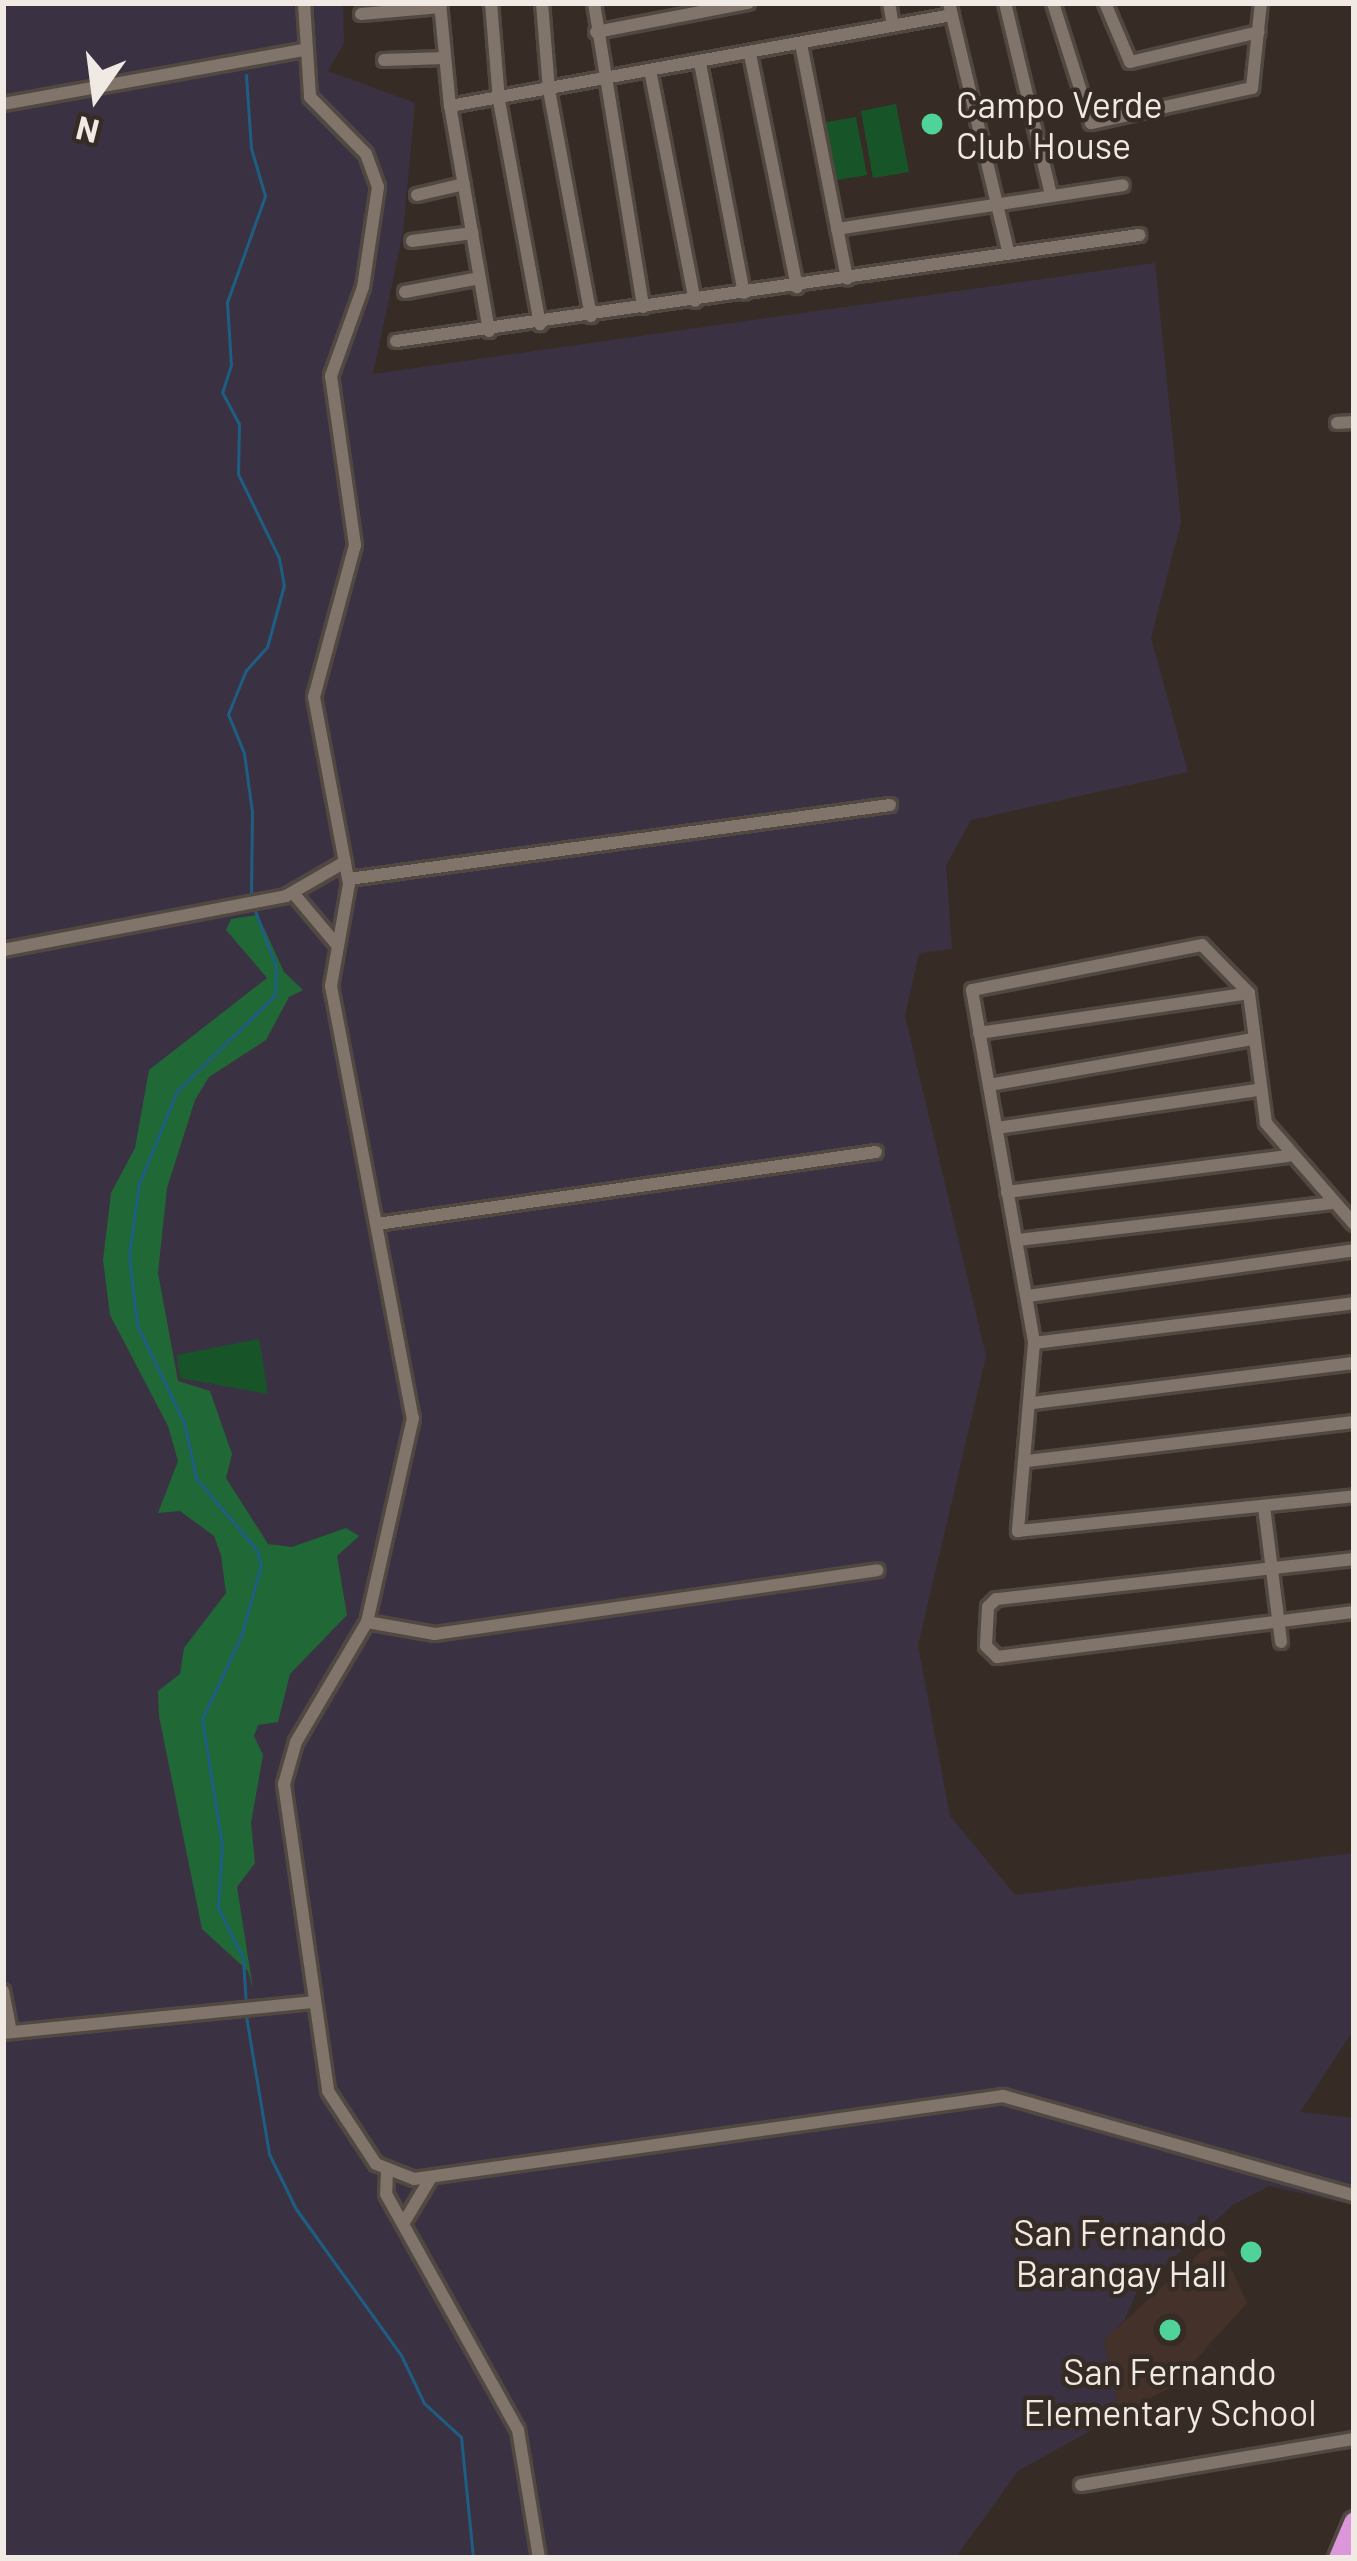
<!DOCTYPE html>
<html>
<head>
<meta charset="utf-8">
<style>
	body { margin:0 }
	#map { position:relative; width:1357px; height:2561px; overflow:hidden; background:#372c25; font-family:Barlow,sans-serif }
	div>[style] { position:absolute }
	.industrial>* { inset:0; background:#3a3243 }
	.education>* { inset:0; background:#44312a }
	.green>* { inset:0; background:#175529 }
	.forest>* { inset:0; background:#206835 }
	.stream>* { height:3px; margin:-1.5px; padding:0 1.5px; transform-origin:1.5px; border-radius:1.5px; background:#1e5e82 }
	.roads { filter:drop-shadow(3px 0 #504841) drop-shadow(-3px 0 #504841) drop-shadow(0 3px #504841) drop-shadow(0 -3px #504841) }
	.street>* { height:12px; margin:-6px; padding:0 6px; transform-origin:6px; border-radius:6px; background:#80746b }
	.highway>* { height:21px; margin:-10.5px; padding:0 10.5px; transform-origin:10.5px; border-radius:10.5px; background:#dc97da }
	.dots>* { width:33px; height:33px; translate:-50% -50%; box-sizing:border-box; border:6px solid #372c25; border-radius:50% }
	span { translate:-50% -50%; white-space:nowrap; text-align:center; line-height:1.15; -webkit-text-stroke:9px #372c25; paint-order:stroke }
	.poi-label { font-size:36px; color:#f0e9e4 }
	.left { translate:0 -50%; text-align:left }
	.right { translate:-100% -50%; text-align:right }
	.frame { position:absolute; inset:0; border:6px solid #f0e9e4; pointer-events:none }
	.north { position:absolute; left:36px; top:36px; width:120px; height:120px; -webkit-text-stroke:9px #372c25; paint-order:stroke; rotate:194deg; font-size:33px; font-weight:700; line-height:48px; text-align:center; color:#f0e9e4 }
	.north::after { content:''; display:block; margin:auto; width:42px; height:54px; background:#f0e9e4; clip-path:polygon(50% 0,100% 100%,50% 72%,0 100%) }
</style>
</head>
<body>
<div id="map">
	<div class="industrial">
		<i style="clip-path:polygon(3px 3px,343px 3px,344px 43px,328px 71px,415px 103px,403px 232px,373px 374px,1155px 263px,1181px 522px,1151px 638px,1188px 772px,971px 820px,946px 865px,952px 949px,919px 953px,905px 1016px,986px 1356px,918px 1645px,950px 1816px,1015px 1895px,1354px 1853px,1354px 2029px,1300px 2112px,1354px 2118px,1354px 2205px,1269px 2186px,1233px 2205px,1138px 2289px,1124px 2321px,1104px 2340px,1120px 2414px,1018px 2471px,955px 2558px,3px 2558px)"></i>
	</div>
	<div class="education">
		<i style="clip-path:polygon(1217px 2237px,1247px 2303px,1170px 2388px,1120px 2414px,1104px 2340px)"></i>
	</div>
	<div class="green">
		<i style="clip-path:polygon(896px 104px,909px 172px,873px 178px,861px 111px)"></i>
		<i style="clip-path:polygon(856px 117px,867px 175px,831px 181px,821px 123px)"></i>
		<i style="clip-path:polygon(259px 1339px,268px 1394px,180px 1378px,177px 1355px)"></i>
	</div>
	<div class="forest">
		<i style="clip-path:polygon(258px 915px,284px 972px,303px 990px,289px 997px,266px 1040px,209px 1077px,195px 1100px,167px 1188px,158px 1273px,178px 1381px,210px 1391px,232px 1454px,226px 1478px,268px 1544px,292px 1547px,346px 1528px,359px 1536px,337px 1556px,347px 1615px,290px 1674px,278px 1722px,258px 1725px,254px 1736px,263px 1755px,251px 1823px,255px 1863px,237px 1887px,253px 1989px,248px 1971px,202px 1929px,159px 1716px,158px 1691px,180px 1674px,184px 1648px,226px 1593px,221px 1555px,214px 1536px,180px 1511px,158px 1513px,178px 1461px,168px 1426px,110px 1315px,103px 1260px,111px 1193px,135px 1148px,149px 1070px,267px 978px,226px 930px,231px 919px)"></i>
	</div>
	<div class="stream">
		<i style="left:246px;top:75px;width:73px;rotate:86.1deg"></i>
		<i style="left:251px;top:148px;width:50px;rotate:73.7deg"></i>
		<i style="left:265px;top:196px;width:113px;rotate:109.7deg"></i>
		<i style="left:227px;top:302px;width:63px;rotate:86.4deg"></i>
		<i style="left:231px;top:365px;width:28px;rotate:108deg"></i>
		<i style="left:222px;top:392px;width:36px;rotate:62deg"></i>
		<i style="left:239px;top:424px;width:50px;rotate:91.1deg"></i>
		<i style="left:238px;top:474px;width:93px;rotate:64deg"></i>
		<i style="left:279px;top:558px;width:27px;rotate:80deg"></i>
		<i style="left:284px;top:585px;width:64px;rotate:105.3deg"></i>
		<i style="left:267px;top:647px;width:31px;rotate:132deg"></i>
		<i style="left:246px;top:670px;width:48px;rotate:112.2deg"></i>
		<i style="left:228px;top:714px;width:42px;rotate:67.7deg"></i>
		<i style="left:244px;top:753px;width:60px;rotate:82.3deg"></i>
		<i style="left:252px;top:812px;width:87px;rotate:90.7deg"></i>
		<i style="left:246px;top:2006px;width:48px;rotate:-93.6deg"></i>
		<i style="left:243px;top:1958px;width:56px;rotate:-116.6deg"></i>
		<i style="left:218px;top:1908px;width:62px;rotate:-86.3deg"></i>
		<i style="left:222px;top:1846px;width:129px;rotate:-98.9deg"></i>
		<i style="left:202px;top:1719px;width:92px;rotate:-64.8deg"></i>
		<i style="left:241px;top:1636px;width:74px;rotate:-74.3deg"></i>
		<i style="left:261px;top:1565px;width:17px;rotate:-107deg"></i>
		<i style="left:256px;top:1549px;width:93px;rotate:-130.2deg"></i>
		<i style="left:196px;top:1478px;width:56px;rotate:-102.3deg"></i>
		<i style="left:184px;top:1423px;width:109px;rotate:-115.6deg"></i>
		<i style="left:137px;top:1325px;width:70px;rotate:-96.5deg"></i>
		<i style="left:129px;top:1255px;width:72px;rotate:-82deg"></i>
		<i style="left:139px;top:1184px;width:100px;rotate:-67.8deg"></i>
		<i style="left:177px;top:1091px;width:137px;rotate:-44.4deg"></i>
		<i style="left:275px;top:995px;width:28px;rotate:-88deg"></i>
		<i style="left:276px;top:967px;width:63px;rotate:-110.4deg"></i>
		<i style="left:246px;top:2016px;width:140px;rotate:80.5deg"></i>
		<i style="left:269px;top:2154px;width:61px;rotate:63.9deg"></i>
		<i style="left:296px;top:2209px;width:180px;rotate:54.3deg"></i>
		<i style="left:401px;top:2355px;width:53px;rotate:64.4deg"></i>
		<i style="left:424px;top:2403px;width:50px;rotate:42.6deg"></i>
		<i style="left:461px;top:2437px;width:122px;rotate:84.3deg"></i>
	</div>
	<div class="roads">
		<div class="street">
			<i style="left:304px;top:3px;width:94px;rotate:86.3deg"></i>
			<i style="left:310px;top:97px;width:80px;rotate:45.5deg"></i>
			<i style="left:366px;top:154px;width:35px;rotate:70deg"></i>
			<i style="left:378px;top:187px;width:101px;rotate:98.5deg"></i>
			<i style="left:363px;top:287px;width:95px;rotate:109.8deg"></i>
			<i style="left:331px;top:376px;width:171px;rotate:81.9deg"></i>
			<i style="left:355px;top:545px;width:157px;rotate:105.1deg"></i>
			<i style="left:314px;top:697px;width:190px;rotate:79.4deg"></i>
			<i style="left:349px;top:884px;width:104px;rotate:100deg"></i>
			<i style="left:331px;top:986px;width:440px;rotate:79.3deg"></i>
			<i style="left:413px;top:1418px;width:209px;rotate:102.7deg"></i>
			<i style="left:367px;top:1622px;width:139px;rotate:120.6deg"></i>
			<i style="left:296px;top:1742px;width:44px;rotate:105.9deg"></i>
			<i style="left:284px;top:1784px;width:310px;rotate:81.8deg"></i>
			<i style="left:328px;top:2091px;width:87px;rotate:56.7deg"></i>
			<i style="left:376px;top:2164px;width:41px;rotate:21.5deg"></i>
			<i style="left:414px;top:2179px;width:595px;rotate:-8.02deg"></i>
			<i style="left:1003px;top:2096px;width:365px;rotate:15.8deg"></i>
			<i style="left:440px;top:3px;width:103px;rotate:84.5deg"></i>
			<i style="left:491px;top:3px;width:98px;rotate:85.3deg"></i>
			<i style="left:499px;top:101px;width:227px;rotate:79.6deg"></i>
			<i style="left:542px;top:3px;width:87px;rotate:85.4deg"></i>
			<i style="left:549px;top:90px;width:230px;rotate:79.5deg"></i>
			<i style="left:594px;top:3px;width:308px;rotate:80.8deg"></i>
			<i style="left:889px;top:3px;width:23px;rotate:80deg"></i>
			<i style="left:949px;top:3px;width:258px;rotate:76.6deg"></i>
			<i style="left:1005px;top:3px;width:197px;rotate:76.5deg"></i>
			<i style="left:1053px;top:3px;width:126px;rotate:72.4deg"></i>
			<i style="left:1091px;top:123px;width:165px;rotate:-12.3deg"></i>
			<i style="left:1252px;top:88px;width:85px;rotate:-84deg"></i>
			<i style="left:1105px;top:3px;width:64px;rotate:67deg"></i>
			<i style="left:1130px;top:62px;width:132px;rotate:-13.1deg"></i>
			<i style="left:361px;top:14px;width:80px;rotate:-5deg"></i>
			<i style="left:596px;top:32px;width:155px;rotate:-10.8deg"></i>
			<i style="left:801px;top:44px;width:239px;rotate:78.9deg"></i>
			<i style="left:750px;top:54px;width:238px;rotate:78.6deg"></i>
			<i style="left:384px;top:60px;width:61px;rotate:-1.9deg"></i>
			<i style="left:700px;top:63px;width:234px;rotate:79.2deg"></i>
			<i style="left:651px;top:75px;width:230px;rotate:79deg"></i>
			<i style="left:3px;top:104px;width:306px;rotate:-10.2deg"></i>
			<i style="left:417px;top:195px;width:48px;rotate:-13.2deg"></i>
			<i style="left:837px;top:229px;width:289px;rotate:-8.7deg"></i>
			<i style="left:412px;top:241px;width:61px;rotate:-7.6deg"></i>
			<i style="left:405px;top:292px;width:76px;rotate:-10.6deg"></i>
			<i style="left:489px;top:331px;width:228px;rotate:-99.8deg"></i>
			<i style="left:450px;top:106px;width:510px;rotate:-10.27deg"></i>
			<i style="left:396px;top:341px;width:751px;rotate:-8.12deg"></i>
			<i style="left:1337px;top:423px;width:17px;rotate:-3deg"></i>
			<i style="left:349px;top:879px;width:546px;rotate:-7.79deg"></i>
			<i style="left:294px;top:894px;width:67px;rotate:49.9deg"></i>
			<i style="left:3px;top:950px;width:288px;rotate:-10.8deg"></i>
			<i style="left:286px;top:896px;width:68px;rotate:-30deg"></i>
			<i style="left:979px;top:1033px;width:273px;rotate:-8.4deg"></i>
			<i style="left:989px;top:1085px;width:267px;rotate:-9.9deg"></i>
			<i style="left:997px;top:1128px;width:263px;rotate:-8.3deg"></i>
			<i style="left:1007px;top:1192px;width:283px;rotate:-7.3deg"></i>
			<i style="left:377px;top:1224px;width:504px;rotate:-8.21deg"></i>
			<i style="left:1354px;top:1224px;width:134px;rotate:-131.1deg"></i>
			<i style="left:1266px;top:1123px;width:131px;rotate:-97.5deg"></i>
			<i style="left:1249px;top:993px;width:67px;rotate:-134.4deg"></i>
			<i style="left:1202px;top:945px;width:234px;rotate:168.9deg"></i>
			<i style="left:972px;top:990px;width:358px;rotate:80deg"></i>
			<i style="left:1034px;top:1343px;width:189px;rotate:94.9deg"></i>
			<i style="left:1018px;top:1531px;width:338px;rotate:-5.9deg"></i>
			<i style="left:1018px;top:1240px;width:318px;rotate:-6.7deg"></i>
			<i style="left:1028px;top:1296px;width:329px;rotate:-8deg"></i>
			<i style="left:1034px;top:1343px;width:322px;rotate:-7.1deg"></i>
			<i style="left:1033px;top:1403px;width:323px;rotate:-7.1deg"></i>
			<i style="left:1027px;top:1461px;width:329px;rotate:-6.8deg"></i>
			<i style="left:1264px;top:1507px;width:136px;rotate:82.8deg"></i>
			<i style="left:1354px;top:1559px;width:360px;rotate:173.6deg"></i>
			<i style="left:996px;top:1599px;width:11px;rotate:135deg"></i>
			<i style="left:988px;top:1607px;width:39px;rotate:93deg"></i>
			<i style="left:986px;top:1646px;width:16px;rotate:45deg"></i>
			<i style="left:997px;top:1657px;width:360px;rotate:-7.2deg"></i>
			<i style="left:367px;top:1622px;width:69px;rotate:10deg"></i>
			<i style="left:435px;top:1634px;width:447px;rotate:-8.2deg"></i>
			<i style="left:3px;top:1991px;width:42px;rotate:79deg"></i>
			<i style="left:3px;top:2033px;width:311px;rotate:-5.7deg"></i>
			<i style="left:387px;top:2171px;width:23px;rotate:92deg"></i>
			<i style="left:386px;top:2194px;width:270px;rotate:60.8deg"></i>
			<i style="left:518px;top:2430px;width:130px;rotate:80.7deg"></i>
			<i style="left:403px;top:2224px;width:52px;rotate:-59deg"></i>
			<i style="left:1081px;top:2485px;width:277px;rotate:-9.6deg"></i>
		</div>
		<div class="highway">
			<i style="left:1339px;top:2558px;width:39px;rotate:-67deg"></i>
		</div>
	</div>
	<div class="dots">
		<i style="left:932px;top:124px;background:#4fd399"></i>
		<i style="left:1251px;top:2252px;background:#4fd399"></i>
		<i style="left:1170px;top:2330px;background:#4fd399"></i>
	</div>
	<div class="poi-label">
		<span class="left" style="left:956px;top:124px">Campo Verde<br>Club House</span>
		<span class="right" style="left:1227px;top:2252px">San Fernando<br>Barangay Hall</span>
		<span style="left:1170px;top:2391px">San Fernando<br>Elementary School</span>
	</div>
	<div class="frame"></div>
	<div class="north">N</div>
</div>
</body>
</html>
